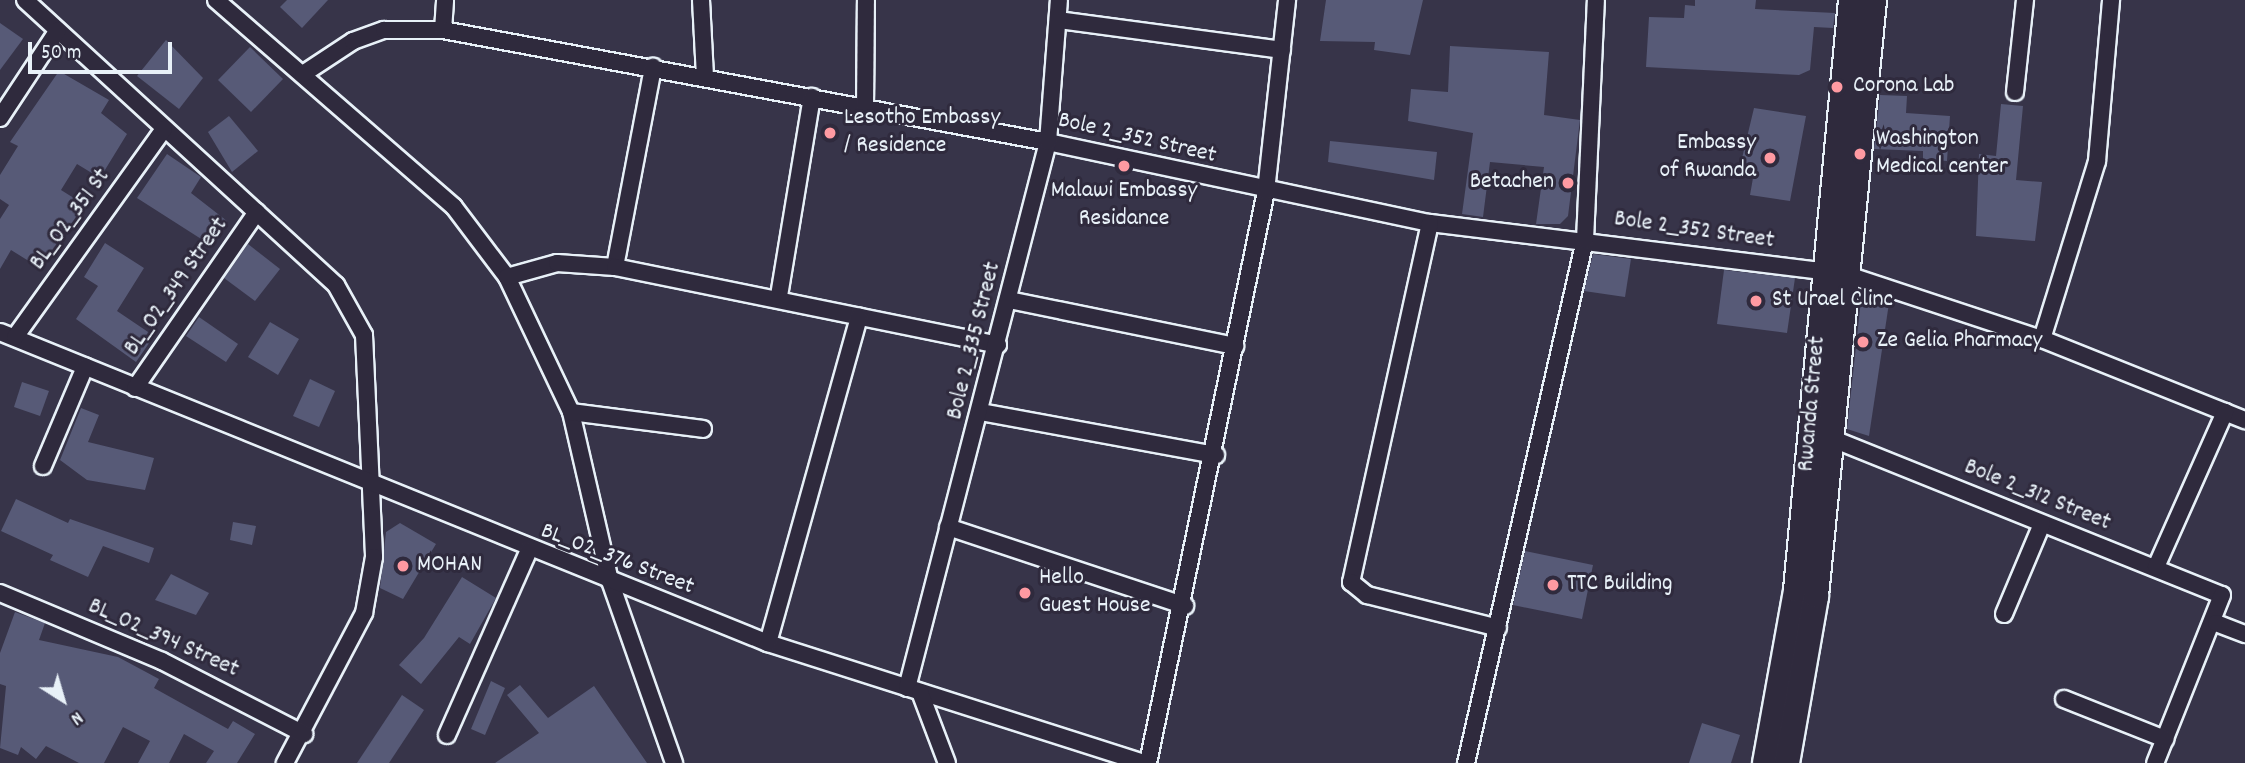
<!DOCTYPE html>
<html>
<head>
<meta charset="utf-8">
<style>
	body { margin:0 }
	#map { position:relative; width:2245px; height:763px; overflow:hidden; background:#373449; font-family:Dekko,sans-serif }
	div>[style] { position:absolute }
	.building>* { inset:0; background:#575a77 }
	.roads { filter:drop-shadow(2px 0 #e8f1f8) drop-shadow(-2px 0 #e8f1f8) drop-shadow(0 2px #e8f1f8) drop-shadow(0 -2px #e8f1f8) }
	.minor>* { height:16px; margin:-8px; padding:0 8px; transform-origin:8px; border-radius:8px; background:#2f2a3d }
	.primary>* { height:24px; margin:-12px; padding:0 12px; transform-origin:12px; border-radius:12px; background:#2f2a3d }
	.dots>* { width:19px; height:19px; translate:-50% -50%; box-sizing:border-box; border:4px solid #2f2a3d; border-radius:50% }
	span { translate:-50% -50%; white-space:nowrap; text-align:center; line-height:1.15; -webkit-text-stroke:6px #2f2a3d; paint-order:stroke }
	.poi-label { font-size:24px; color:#e8f1f8 }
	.left { translate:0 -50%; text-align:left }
	.right { translate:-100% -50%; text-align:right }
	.street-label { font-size:24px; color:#e8f1f8 }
	.north { position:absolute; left:28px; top:665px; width:70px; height:70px; -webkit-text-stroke:5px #2f2a3d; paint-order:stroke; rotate:143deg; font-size:19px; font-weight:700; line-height:28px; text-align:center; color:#e8f1f8 }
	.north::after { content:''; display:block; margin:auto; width:24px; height:32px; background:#e8f1f8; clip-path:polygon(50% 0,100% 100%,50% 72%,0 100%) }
	.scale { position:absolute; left:28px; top:42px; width:144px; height:32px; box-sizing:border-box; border:4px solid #e8f1f8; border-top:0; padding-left:9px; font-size:21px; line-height:24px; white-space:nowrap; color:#e8f1f8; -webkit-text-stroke:5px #2f2a3d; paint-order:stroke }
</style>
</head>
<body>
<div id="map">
	<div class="building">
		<i style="clip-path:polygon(287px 0,328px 0,302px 28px,280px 7px)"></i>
		<i style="clip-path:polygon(1326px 0,1423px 0,1410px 55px,1374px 50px,1375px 42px,1320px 41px)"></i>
		<i style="clip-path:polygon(1695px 0,1756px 0,1755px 9px,1835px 13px,1833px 28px,1814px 27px,1810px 70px,1799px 75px,1646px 67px,1649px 17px,1684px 18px,1685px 5px,1695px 6px)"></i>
		<i style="clip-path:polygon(0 23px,23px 39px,0 70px)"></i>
		<i style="clip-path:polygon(166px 40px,203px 78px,179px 109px,137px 76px)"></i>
		<i style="clip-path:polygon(1450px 46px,1549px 52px,1544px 115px,1580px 120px,1568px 216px,1560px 224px,1536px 224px,1544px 167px,1490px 162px,1483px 217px,1462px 214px,1473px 133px,1408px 121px,1411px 89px,1448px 92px)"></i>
		<i style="clip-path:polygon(250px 47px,283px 79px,251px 112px,218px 80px)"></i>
		<i style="clip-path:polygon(59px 71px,109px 100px,101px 113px,127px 134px,100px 178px,77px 164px,61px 190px,85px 205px,40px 268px,11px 250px,0 269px,0 219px,9px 205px,0 199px,0 175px,18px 146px,10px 142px)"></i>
		<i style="clip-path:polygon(1880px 95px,1907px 96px,1906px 113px,1950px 116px,1947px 161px,1923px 159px,1923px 151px,1874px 149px)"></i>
		<i style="clip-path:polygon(2001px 104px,2023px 106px,2016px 180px,2042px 182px,2035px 241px,1976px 236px,1979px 154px,1996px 156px)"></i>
		<i style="clip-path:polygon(1754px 108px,1806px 116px,1790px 201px,1750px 195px,1753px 178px,1738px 175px)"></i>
		<i style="clip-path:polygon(229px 116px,258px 151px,232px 172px,208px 132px)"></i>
		<i style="clip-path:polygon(1330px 141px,1437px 152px,1434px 180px,1328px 162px)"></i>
		<i style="clip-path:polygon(167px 154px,201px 177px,191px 193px,227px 221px,209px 244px,137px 198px)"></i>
		<i style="clip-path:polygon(105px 243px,144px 268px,117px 311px,154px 336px,136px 362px,76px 319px,98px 286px,84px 277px)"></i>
		<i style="clip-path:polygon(248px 244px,280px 269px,255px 301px,224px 278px)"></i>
		<i style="clip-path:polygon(1593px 254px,1631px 259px,1625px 297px,1584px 291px)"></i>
		<i style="clip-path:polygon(1724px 270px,1795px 278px,1787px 333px,1717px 324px)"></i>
		<i style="clip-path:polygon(1861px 300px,1889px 303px,1869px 436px,1847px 429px)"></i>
		<i style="clip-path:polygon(199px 317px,238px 344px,226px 362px,186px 336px)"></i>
		<i style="clip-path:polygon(270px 322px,299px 339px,278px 375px,248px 357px)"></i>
		<i style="clip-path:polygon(310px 379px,335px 391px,319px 427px,293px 416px)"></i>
		<i style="clip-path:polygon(22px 382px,49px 391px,40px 416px,14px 407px)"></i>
		<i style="clip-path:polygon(81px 408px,99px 415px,88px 442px,154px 458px,145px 490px,87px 480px,60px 460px)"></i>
		<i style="clip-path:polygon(16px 499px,68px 523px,70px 519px,154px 548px,149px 563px,103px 546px,88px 577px,50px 560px,53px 555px,1px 531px)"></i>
		<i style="clip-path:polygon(233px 522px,256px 526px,252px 545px,230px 540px)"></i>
		<i style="clip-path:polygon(400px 523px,436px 544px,403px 599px,380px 588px,386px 532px)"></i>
		<i style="clip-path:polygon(1525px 551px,1593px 565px,1582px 619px,1513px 605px)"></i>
		<i style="clip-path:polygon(171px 574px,209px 593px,196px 615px,155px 600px)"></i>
		<i style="clip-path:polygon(462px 577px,496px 598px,470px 644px,459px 637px,421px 684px,399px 665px,424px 638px)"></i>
		<i style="clip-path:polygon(15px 612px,45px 623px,39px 640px,118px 657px,159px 679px,154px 688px,228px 729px,233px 721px,255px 734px,237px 763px,206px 763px,214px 751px,184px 734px,169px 763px,138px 763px,150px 741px,123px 727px,104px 763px,79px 763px,46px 746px,36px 759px,21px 747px,18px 755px,0 748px,6px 686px,0 684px,0 653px)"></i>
		<i style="clip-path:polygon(491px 681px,505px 688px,485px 735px,471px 729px)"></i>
		<i style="clip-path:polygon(520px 685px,548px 718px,594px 686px,647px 763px,495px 763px,539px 733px,507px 695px)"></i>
		<i style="clip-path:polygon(402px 695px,424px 710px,389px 763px,357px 763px)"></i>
		<i style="clip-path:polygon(1702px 723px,1740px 735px,1731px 763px,1689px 763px)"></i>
	</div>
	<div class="roads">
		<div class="minor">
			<i style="left:25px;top:0;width:422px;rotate:42.5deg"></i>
			<i style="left:336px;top:285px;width:57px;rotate:60.8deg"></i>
			<i style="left:364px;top:335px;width:222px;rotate:87.4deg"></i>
			<i style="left:374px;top:557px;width:57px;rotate:100.1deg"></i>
			<i style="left:364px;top:613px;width:170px;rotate:117.8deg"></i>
			<i style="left:216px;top:0;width:315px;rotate:41deg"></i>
			<i style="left:454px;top:207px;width:88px;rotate:52.9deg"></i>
			<i style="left:507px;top:277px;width:149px;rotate:64.6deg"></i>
			<i style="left:571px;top:412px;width:173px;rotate:77deg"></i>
			<i style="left:610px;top:581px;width:193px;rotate:70.6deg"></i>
			<i style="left:701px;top:0;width:76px;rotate:87deg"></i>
			<i style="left:1058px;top:20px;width:226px;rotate:7.6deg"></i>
			<i style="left:443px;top:30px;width:30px;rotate:-86deg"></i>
			<i style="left:303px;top:74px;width:60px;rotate:-33.4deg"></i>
			<i style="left:353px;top:41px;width:33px;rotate:-20deg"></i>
			<i style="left:384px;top:30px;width:59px"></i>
			<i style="left:443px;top:30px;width:615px;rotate:10.49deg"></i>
			<i style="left:1048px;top:142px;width:390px;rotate:12deg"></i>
			<i style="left:1430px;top:223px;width:418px;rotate:7deg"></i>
			<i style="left:1845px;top:274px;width:207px;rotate:18.3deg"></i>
			<i style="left:2042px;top:339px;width:219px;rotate:21.8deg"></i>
			<i style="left:2015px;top:92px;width:93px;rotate:-83.8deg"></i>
			<i style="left:865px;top:108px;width:108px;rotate:-89.5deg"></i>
			<i style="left:0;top:118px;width:105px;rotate:-56.6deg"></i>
			<i style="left:1430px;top:223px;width:368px;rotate:102.4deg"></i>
			<i style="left:1351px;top:582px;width:21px;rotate:39deg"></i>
			<i style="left:1367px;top:595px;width:135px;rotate:14.1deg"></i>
			<i style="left:615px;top:267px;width:204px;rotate:-79.2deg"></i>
			<i style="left:507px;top:277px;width:52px;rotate:-15.6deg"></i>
			<i style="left:557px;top:263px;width:58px;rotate:3.9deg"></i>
			<i style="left:615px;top:267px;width:391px;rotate:11.5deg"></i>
			<i style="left:779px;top:296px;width:202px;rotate:-80.6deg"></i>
			<i style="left:1009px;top:300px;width:231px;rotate:11.5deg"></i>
			<i style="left:0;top:332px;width:829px;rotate:22.05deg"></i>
			<i style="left:768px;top:643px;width:396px;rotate:17.7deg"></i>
			<i style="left:15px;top:337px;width:256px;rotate:-54.4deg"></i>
			<i style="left:2042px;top:339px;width:186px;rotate:-72.8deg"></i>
			<i style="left:2097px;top:161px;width:162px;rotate:-85deg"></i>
			<i style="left:135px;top:388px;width:214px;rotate:-55.3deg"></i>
			<i style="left:571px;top:412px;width:133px;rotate:7.3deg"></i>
			<i style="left:981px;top:412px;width:239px;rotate:10.4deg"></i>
			<i style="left:1833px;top:439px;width:419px;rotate:21.9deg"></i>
			<i style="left:2222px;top:595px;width:181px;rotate:111.7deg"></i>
			<i style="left:43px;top:466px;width:108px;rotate:-67deg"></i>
			<i style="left:948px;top:527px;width:250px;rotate:18.4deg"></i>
			<i style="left:2156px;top:567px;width:170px;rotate:-66deg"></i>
			<i style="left:0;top:593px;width:176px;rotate:22.8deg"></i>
			<i style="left:162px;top:661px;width:160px;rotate:27.2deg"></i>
			<i style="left:2004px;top:614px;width:98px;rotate:-67.1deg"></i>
			<i style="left:2216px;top:623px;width:31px;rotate:21deg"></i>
			<i style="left:768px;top:643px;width:339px;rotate:-74.4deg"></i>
			<i style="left:907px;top:688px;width:564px;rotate:-75.52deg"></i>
			<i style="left:1048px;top:142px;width:142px;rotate:-85.6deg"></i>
			<i style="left:920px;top:692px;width:76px;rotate:69.2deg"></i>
			<i style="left:2064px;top:699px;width:109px;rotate:21.6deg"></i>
			<i style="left:447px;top:735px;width:202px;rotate:-66.1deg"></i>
			<i style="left:1148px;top:763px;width:584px;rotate:-78.34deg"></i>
			<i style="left:1266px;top:191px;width:192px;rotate:-83.7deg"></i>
			<i style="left:1466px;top:763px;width:536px;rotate:-77.18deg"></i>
			<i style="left:1585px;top:240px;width:240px;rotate:-87.4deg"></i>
		</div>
		<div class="primary">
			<i style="left:1765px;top:763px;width:176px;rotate:-79.8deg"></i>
			<i style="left:1796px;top:590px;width:593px;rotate:-84.67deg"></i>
			<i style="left:1787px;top:763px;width:169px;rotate:-80.1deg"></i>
			<i style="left:1816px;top:596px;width:599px;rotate:-84.44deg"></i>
		</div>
	</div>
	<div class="dots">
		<i style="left:1837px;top:87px;background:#ff9aa2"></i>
		<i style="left:830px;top:133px;background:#ff9aa2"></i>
		<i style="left:1860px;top:154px;background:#ff9aa2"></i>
		<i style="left:1770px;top:158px;background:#ff9aa2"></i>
		<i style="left:1124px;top:166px;background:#ff9aa2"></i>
		<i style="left:1568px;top:183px;background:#ff9aa2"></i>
		<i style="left:1756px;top:301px;background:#ff9aa2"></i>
		<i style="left:1863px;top:342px;background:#ff9aa2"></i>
		<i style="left:403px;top:566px;background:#ff9aa2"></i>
		<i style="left:1553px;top:585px;background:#ff9aa2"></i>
		<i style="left:1025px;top:593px;background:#ff9aa2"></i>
	</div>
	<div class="poi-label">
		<span class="left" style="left:1853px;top:87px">Corona Lab</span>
		<span class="left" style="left:844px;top:133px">Lesotho Embassy<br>/ Residence</span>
		<span class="left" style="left:1876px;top:154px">Washington<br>Medical center</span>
		<span class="right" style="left:1756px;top:158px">Embassy<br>of Rwanda</span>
		<span class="right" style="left:1554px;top:183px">Betachen</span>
		<span style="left:1124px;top:206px">Malawi Embassy<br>Residance</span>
		<span class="left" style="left:1772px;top:301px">St Urael Clinc</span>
		<span class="left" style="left:1877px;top:342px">Ze Gelia Pharmacy</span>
		<span class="left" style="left:417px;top:566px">MOHAN</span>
		<span class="left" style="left:1039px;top:593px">Hello<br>Guest House</span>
		<span class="left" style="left:1567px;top:585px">TTC Building</span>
	</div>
	<div class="street-label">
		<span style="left:1137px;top:139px;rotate:13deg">Bole 2_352 Street</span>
		<span style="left:71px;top:220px;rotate:-54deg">BL_02_351 St</span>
		<span style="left:1694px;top:231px;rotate:8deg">Bole 2_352 Street</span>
		<span style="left:177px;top:287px;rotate:-55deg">BL_02_349 Street</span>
		<span style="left:975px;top:341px;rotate:-76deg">Bole 2_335 Street</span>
		<span style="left:1813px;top:404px;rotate:-85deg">Rwanda Street</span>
		<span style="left:2037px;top:496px;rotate:22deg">Bole 2_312 Street</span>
		<span style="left:617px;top:560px;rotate:21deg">BL_02_376 Street</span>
		<span style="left:163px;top:639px;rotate:24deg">BL_02_394 Street</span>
	</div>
	<div class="north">N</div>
	<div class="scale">50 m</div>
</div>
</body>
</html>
